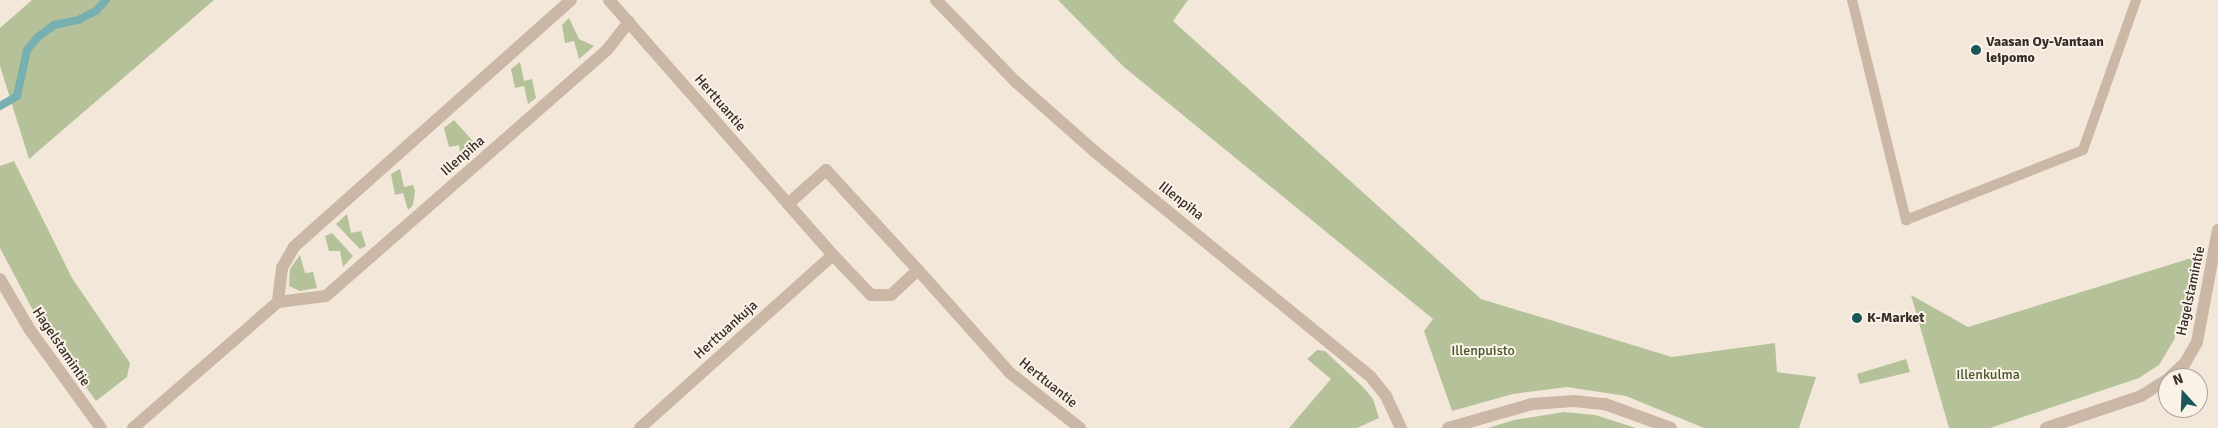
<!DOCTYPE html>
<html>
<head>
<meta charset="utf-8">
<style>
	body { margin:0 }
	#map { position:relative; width:2218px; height:428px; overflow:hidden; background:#f3e7da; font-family:Signika,sans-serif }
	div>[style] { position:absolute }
	.green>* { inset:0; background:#b5c299 }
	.stream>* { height:8px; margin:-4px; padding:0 4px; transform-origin:4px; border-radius:4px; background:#78afb1 }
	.lane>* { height:10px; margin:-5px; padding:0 5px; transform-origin:5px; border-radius:5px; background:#cbb7a5 }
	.street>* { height:12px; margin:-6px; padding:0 6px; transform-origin:6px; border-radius:6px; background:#cbb7a5 }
	.dots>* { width:14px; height:14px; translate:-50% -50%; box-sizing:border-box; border:2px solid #faf1e7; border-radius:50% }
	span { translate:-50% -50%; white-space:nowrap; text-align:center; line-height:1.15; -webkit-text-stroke:4px #faf1e7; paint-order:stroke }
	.poi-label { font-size:14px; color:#372c27; font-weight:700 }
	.left { translate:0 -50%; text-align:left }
	.street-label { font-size:14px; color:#372c27 }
	.park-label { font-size:14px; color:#46562a }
	.north { position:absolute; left:2158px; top:368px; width:50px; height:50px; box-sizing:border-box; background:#faf1e7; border:1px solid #aca29a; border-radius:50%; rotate:340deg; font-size:14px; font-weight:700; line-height:20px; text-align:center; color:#372c27 }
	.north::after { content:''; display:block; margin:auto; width:18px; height:22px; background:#1b565a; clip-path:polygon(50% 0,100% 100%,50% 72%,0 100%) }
</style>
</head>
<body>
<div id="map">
	<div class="green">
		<i style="clip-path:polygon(32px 0,214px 0,29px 159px,0 66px,0 28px)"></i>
		<i style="clip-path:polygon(1058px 0,1188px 0,1173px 21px,1481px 299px,1672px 357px,1775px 343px,1777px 372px,1816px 377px,1799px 428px,1704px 428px,1626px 396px,1567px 387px,1513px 394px,1452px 411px,1424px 331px,1433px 319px,1124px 67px)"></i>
		<i style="clip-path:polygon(569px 18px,579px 39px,594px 46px,579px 59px,574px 41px,565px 43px,562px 25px)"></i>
		<i style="clip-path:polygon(520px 62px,524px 81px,532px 79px,536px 98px,528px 104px,524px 86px,515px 88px,511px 69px)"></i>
		<i style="clip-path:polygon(454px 120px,479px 148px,462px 163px,459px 145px,449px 147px,444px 128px)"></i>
		<i style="clip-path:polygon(14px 161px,72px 278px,130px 363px,127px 377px,96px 401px,38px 320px,0 248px,0 166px)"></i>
		<i style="clip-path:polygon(400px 169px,404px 187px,413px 185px,415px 191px,413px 205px,408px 210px,403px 193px,395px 195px,391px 174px)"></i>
		<i style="clip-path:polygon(347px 214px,351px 233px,361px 231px,366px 246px,360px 249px,336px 224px)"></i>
		<i style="clip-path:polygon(332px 233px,353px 256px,343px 267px,340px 251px,329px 251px,325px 236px)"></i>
		<i style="clip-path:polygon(300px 255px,305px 273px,313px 272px,317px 288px,300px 291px,289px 286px,290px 269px)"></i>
		<i style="clip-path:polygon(2198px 256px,2174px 340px,2159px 365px,2139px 378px,1990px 428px,1949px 428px,1911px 295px,1968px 327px)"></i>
		<i style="clip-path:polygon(1317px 350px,1325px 351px,1364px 388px,1373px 399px,1379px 418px,1357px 428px,1289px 428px,1331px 379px,1307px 359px)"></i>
		<i style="clip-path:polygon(1906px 359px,1910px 372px,1860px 384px,1857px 374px)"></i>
		<i style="clip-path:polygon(1564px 412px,1595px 415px,1636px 428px,1488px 428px,1514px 420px)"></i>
	</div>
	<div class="stream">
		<i style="left:0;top:106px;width:20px;rotate:-30deg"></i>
		<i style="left:17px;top:96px;width:47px;rotate:-77.7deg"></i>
		<i style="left:27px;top:50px;width:17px;rotate:-50deg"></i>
		<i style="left:38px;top:37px;width:20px;rotate:-37deg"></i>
		<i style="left:54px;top:25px;width:25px;rotate:-12deg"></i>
		<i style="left:78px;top:20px;width:20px;rotate:-27deg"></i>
		<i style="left:96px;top:11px;width:15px;rotate:-48deg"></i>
	</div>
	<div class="lane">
		<i style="left:1852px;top:0;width:227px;rotate:76.2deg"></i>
		<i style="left:1906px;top:220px;width:190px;rotate:-21.6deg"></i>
		<i style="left:2083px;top:150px;width:159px;rotate:-70.5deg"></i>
	</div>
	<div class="street">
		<i style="left:571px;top:0;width:371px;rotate:138.3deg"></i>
		<i style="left:294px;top:247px;width:24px;rotate:120deg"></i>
		<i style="left:282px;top:268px;width:34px;rotate:97deg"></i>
		<i style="left:278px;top:302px;width:48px;rotate:-7.1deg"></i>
		<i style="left:326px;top:296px;width:373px;rotate:-41.2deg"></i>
		<i style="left:607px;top:50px;width:36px;rotate:-52deg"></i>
		<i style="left:609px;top:0;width:271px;rotate:48.7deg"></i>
		<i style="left:788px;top:204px;width:68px;rotate:48.6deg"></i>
		<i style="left:833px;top:255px;width:55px;rotate:46.5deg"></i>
		<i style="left:871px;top:295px;width:20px"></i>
		<i style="left:891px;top:295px;width:37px;rotate:-43deg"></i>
		<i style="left:918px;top:270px;width:136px;rotate:-132.6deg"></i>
		<i style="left:826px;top:170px;width:51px;rotate:138.2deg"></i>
		<i style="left:936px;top:0;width:113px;rotate:45.7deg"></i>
		<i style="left:1015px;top:81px;width:106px;rotate:41.5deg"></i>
		<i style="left:1094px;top:151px;width:356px;rotate:39.2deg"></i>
		<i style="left:1370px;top:376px;width:26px;rotate:51deg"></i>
		<i style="left:1386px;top:396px;width:35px;rotate:65deg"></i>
		<i style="left:918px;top:270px;width:138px;rotate:48.2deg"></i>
		<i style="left:1010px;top:373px;width:89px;rotate:38.2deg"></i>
		<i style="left:0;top:279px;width:59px;rotate:59.5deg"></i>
		<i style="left:30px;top:330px;width:121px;rotate:54.1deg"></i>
		<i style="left:2169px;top:378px;width:22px;rotate:-43deg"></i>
		<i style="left:2185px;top:363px;width:24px;rotate:-60deg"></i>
		<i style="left:2197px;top:342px;width:114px;rotate:-79.4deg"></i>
		<i style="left:133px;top:428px;width:192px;rotate:-41deg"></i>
		<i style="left:640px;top:428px;width:259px;rotate:-41.9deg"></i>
		<i style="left:1448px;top:428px;width:87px;rotate:-15.9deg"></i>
		<i style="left:1532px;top:404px;width:42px;rotate:-4.1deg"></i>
		<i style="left:1574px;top:401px;width:31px;rotate:6deg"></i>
		<i style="left:1605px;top:404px;width:70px;rotate:20deg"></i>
		<i style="left:2046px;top:428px;width:100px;rotate:-18.6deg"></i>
		<i style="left:2141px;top:396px;width:32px;rotate:-32deg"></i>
	</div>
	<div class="dots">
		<i style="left:1976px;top:50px;background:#1b565a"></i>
		<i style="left:1857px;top:318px;background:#1b565a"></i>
	</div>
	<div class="poi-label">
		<span class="left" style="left:1986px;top:50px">Vaasan Oy-Vantaan<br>leipomo</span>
		<span class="left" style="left:1867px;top:318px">K-Market</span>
	</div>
	<div class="street-label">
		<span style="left:720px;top:103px;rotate:49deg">Herttuantie</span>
		<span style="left:463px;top:156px;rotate:-41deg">Illenpiha</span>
		<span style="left:1181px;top:201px;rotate:38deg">Illenpiha</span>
		<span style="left:2191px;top:291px;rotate:-78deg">Hagelstamintie</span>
		<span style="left:726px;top:330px;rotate:-42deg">Herttuankuja</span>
		<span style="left:61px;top:347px;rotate:56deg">Hagelstamintie</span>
		<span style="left:1048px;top:383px;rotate:39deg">Herttuantie</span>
	</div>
	<div class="park-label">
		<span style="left:1483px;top:351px">Illenpuisto</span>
		<span style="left:1988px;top:375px">Illenkulma</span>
	</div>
	<div class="north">N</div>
</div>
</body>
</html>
